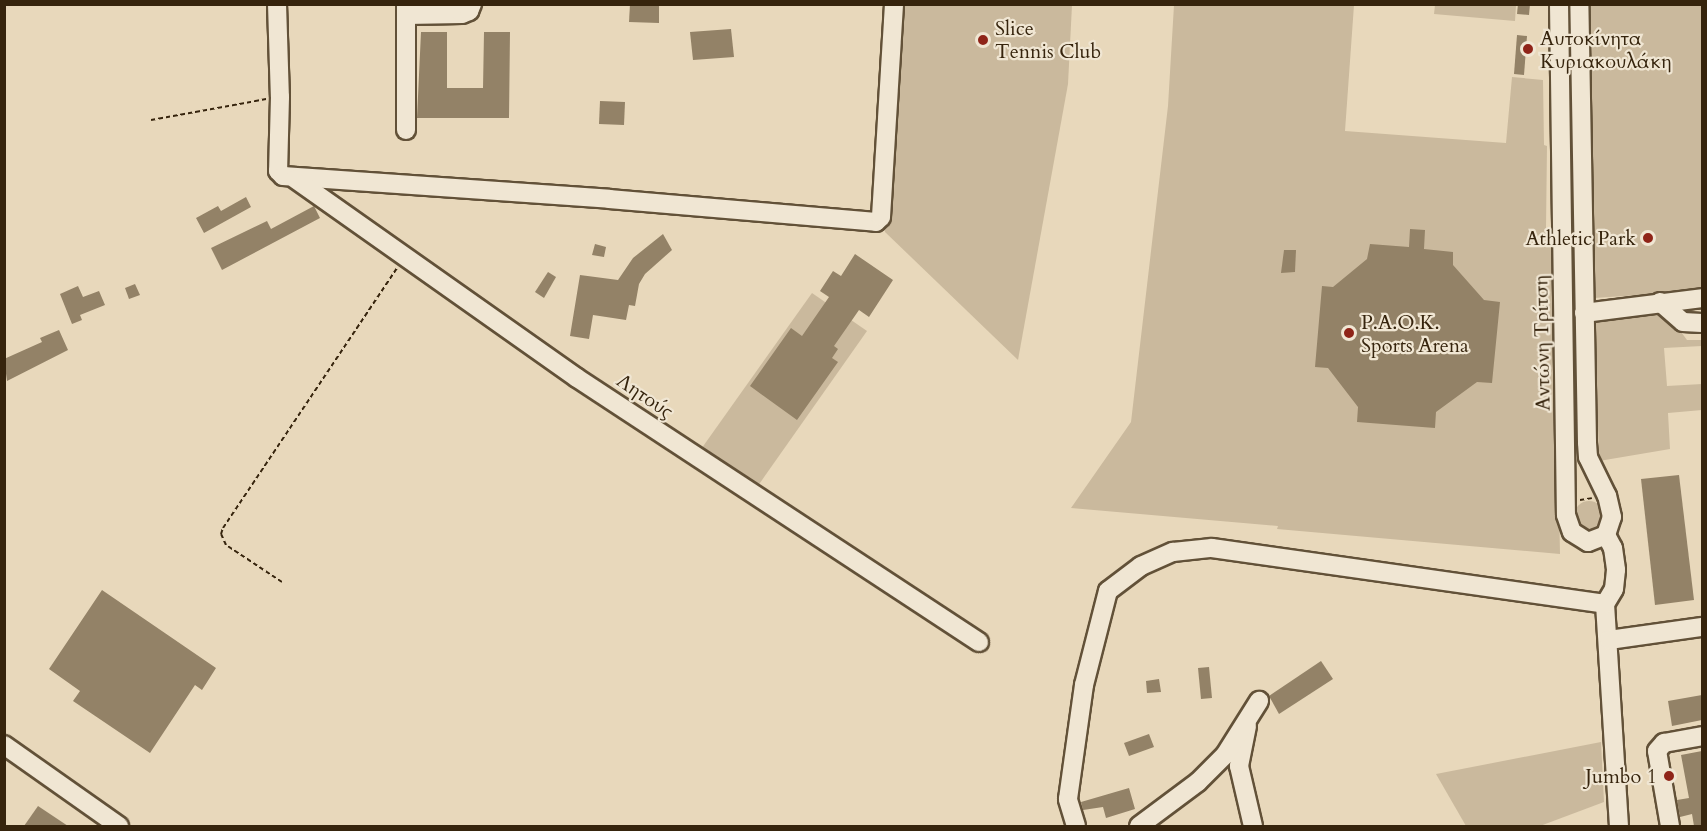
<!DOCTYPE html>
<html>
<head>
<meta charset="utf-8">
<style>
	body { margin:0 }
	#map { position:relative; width:1707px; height:831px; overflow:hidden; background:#e8d8bb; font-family:Cardo,serif }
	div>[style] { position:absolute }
	.green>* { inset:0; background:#cab99d }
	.round { border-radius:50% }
	.building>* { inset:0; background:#938267 }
	.path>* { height:2px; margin-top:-1px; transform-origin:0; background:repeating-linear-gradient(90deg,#36240d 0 4.5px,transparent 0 7.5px) }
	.roads { filter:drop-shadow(2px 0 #625138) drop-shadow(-2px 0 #625138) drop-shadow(0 2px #625138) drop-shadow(0 -2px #625138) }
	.minor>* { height:18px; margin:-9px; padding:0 9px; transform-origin:9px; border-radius:9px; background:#f0e6d3 }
	.dots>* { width:16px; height:16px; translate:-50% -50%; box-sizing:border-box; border:3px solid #f0e6d3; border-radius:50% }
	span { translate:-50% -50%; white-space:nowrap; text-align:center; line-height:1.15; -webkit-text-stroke:4.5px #f0e6d3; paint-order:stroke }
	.poi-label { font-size:20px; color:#36240d }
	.left { translate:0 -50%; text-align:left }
	.right { translate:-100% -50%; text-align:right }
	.street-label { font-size:20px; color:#36240d }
	.frame { position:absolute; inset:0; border:6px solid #36240d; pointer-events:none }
</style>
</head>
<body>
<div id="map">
	<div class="green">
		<i style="clip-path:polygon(898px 5px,1072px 5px,1068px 84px,1018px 360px,885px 232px)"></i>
		<i style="clip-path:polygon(1174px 5px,1354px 5px,1345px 131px,1506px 143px,1512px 77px,1543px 80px,1544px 145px,1547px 146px,1546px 228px,1554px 244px,1560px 554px,1277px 529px,1278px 526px,1071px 508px,1131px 422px,1168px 106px)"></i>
		<i style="clip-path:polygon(1435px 5px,1516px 5px,1515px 21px,1434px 14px)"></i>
		<i style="clip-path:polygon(1590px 5px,1702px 5px,1702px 291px,1594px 298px)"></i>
		<i style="clip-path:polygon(812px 293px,867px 331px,755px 490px,699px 452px)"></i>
		<i style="clip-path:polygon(1657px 311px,1670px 317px,1687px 340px,1702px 340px,1702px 346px,1664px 348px,1667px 386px,1702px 384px,1702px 410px,1668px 413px,1670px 449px,1599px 461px,1595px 321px)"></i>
		<i class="round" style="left:1574px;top:501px;width:30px;height:30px"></i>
		<i style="clip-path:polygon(1601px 742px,1604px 802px,1540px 826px,1466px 826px,1436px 774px)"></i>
	</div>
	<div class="building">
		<i style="clip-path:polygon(630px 4px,659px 4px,659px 23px,629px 22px)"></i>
		<i style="clip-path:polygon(1518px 4px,1530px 4px,1529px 15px,1517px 14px)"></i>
		<i style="clip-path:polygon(731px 29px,734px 57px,693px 60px,690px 32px)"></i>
		<i style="clip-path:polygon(421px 32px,447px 32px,447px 88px,483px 88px,484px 32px,510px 32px,509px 118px,417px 118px)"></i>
		<i style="clip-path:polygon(1517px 35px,1527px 36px,1524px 75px,1514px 74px)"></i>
		<i style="clip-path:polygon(600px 101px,625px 102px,624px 125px,599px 124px)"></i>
		<i style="clip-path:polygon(246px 197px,251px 207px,204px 233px,196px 218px,218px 206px,221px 211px)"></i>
		<i style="clip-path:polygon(314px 206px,320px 218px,222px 270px,211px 248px,267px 221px,271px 229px)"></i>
		<i style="clip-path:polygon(1410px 229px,1425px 230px,1424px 249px,1453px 252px,1453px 265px,1484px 300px,1500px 302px,1492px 383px,1477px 382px,1436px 412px,1435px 428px,1357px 422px,1358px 407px,1328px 368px,1315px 367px,1322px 286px,1333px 287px,1367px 259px,1370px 244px,1409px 247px)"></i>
		<i style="clip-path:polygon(663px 234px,672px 250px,645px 274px,639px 284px,635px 306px,629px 305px,626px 320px,593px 315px,589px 339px,570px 336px,580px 275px,618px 280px,633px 258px)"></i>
		<i style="clip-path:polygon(595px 244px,606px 247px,604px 257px,592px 255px)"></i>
		<i style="clip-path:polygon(1284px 250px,1296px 250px,1295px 272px,1281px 273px)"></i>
		<i style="clip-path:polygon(855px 254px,893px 280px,869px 317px,859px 310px,834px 346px,838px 349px,832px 358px,838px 362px,797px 420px,750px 386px,791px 328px,802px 336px,829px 297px,820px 291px,833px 271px,841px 276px)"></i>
		<i style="clip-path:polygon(548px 272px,556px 277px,544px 298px,535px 292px)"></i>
		<i style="clip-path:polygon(135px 284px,140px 295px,129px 299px,125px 288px)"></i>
		<i style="clip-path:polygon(78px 286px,83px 297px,99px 291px,105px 305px,80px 315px,82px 320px,72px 324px,60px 294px)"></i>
		<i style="clip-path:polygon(59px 330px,68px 350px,7px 381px,4px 359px,42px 342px,40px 338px)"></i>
		<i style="clip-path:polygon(1679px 475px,1694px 600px,1655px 605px,1641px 479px)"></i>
		<i style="clip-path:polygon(102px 590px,216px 668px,202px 690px,195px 685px,150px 753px,73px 701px,80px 691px,49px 669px)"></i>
		<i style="clip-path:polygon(1321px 661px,1333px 679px,1279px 714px,1269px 696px)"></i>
		<i style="clip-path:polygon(1209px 667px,1212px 698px,1201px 699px,1198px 668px)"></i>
		<i style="clip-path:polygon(1159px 679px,1161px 692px,1147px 693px,1146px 681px)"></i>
		<i style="clip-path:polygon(1702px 695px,1702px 720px,1672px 726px,1668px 701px)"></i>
		<i style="clip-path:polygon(1149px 734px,1154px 747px,1129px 756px,1124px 743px)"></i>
		<i style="clip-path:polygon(1702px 751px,1702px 826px,1694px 826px,1692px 814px,1680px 817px,1677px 800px,1689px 798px,1681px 755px)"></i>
		<i style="clip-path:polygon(1129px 788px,1135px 809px,1106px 818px,1103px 807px,1083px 810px,1081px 802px)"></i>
		<i style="clip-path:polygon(38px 806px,68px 826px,24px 826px)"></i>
	</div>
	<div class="path">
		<i style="left:151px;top:120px;width:117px;rotate:-10.3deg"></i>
		<i style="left:1580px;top:500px;width:12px;rotate:-9deg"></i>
		<i style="left:282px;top:582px;width:67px;rotate:-146.5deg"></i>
		<i style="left:226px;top:545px;width:12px;rotate:-114deg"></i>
		<i style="left:221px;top:534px;width:6px;rotate:-72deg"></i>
		<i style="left:223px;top:528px;width:313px;rotate:-56.2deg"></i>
	</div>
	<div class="roads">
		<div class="minor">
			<i style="left:277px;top:4px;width:93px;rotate:88.2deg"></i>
			<i style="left:280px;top:97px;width:74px;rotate:91.5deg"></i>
			<i style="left:278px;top:171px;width:7px;rotate:45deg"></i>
			<i style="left:283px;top:176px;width:327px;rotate:4deg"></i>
			<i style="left:609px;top:199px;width:268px;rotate:4.9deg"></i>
			<i style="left:876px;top:222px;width:7px;rotate:-45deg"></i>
			<i style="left:881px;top:217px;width:213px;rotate:-86.5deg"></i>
			<i style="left:1559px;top:4px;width:511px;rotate:89.22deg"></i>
			<i style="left:1566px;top:515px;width:18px;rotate:71deg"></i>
			<i style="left:1572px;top:532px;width:19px;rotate:32deg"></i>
			<i style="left:1588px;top:542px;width:19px;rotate:-21deg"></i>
			<i style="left:1606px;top:535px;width:19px;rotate:-72deg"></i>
			<i style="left:1612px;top:517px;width:22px;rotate:-103deg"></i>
			<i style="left:1607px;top:496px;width:43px;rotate:-116deg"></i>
			<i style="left:1588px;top:457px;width:15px;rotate:-94deg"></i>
			<i style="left:1587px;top:442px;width:438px;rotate:-91deg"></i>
			<i style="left:406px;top:15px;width:56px;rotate:-1deg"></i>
			<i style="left:462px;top:14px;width:8px;rotate:-23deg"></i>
			<i style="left:469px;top:11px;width:8px;rotate:-67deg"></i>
			<i style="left:406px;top:130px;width:126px;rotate:-90deg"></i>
			<i style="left:295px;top:179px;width:345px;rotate:35.2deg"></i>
			<i style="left:577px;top:378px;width:481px;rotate:33.3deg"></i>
			<i style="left:1660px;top:302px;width:30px;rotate:41deg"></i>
			<i style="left:1683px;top:322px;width:19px;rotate:3deg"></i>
			<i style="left:1584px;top:313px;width:119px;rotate:-7.2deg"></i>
			<i style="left:1606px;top:535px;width:15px;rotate:62deg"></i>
			<i style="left:1613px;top:548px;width:22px;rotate:82deg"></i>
			<i style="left:1616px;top:570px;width:19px;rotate:96deg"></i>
			<i style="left:1614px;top:589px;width:17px;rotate:121deg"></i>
			<i style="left:1605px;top:604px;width:222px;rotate:86.4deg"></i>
			<i style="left:1609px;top:640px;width:94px;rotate:-8deg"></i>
			<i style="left:1247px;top:726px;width:41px;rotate:101.3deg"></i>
			<i style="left:1239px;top:766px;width:62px;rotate:76.9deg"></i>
			<i style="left:4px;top:745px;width:141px;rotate:35.2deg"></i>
			<i style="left:1076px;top:826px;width:28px;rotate:-107deg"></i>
			<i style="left:1068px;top:799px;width:115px;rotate:-82deg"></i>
			<i style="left:1084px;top:685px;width:97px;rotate:-75.7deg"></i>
			<i style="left:1108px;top:591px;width:41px;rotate:-37.1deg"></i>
			<i style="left:1141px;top:566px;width:35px;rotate:-24deg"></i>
			<i style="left:1173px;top:552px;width:39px;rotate:-6deg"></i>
			<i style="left:1212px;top:548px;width:397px;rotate:8.1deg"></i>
			<i style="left:1139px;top:826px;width:74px;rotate:-36.7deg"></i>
			<i style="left:1198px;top:782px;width:38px;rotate:-45deg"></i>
			<i style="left:1225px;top:755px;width:64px;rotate:-57.8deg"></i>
			<i style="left:1670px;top:826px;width:76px;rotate:-99.8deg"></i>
			<i style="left:1657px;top:751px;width:11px;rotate:-49deg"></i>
			<i style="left:1664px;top:743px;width:39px;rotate:-10deg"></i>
		</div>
	</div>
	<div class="dots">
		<i style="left:983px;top:40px;background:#8f2418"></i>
		<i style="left:1528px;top:49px;background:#8f2418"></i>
		<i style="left:1648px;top:238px;background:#8f2418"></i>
		<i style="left:1349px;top:333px;background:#8f2418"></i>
		<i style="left:1669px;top:776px;background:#8f2418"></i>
	</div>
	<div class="poi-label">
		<span class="left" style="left:995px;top:40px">Slice<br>Tennis Club</span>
		<span class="left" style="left:1540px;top:50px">Αυτοκίνητα<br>Κυριακουλάκη</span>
		<span class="right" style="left:1636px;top:238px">Athletic Park</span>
		<span class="left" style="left:1361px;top:334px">P.A.O.K.<br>Sports Arena</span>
		<span class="right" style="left:1657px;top:776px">Jumbo 1</span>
	</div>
	<div class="street-label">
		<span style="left:1542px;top:343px;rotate:-91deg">Αντώνη Τρίτση</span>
		<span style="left:645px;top:396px;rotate:34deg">Λητούς</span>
	</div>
	<div class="frame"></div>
</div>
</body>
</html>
